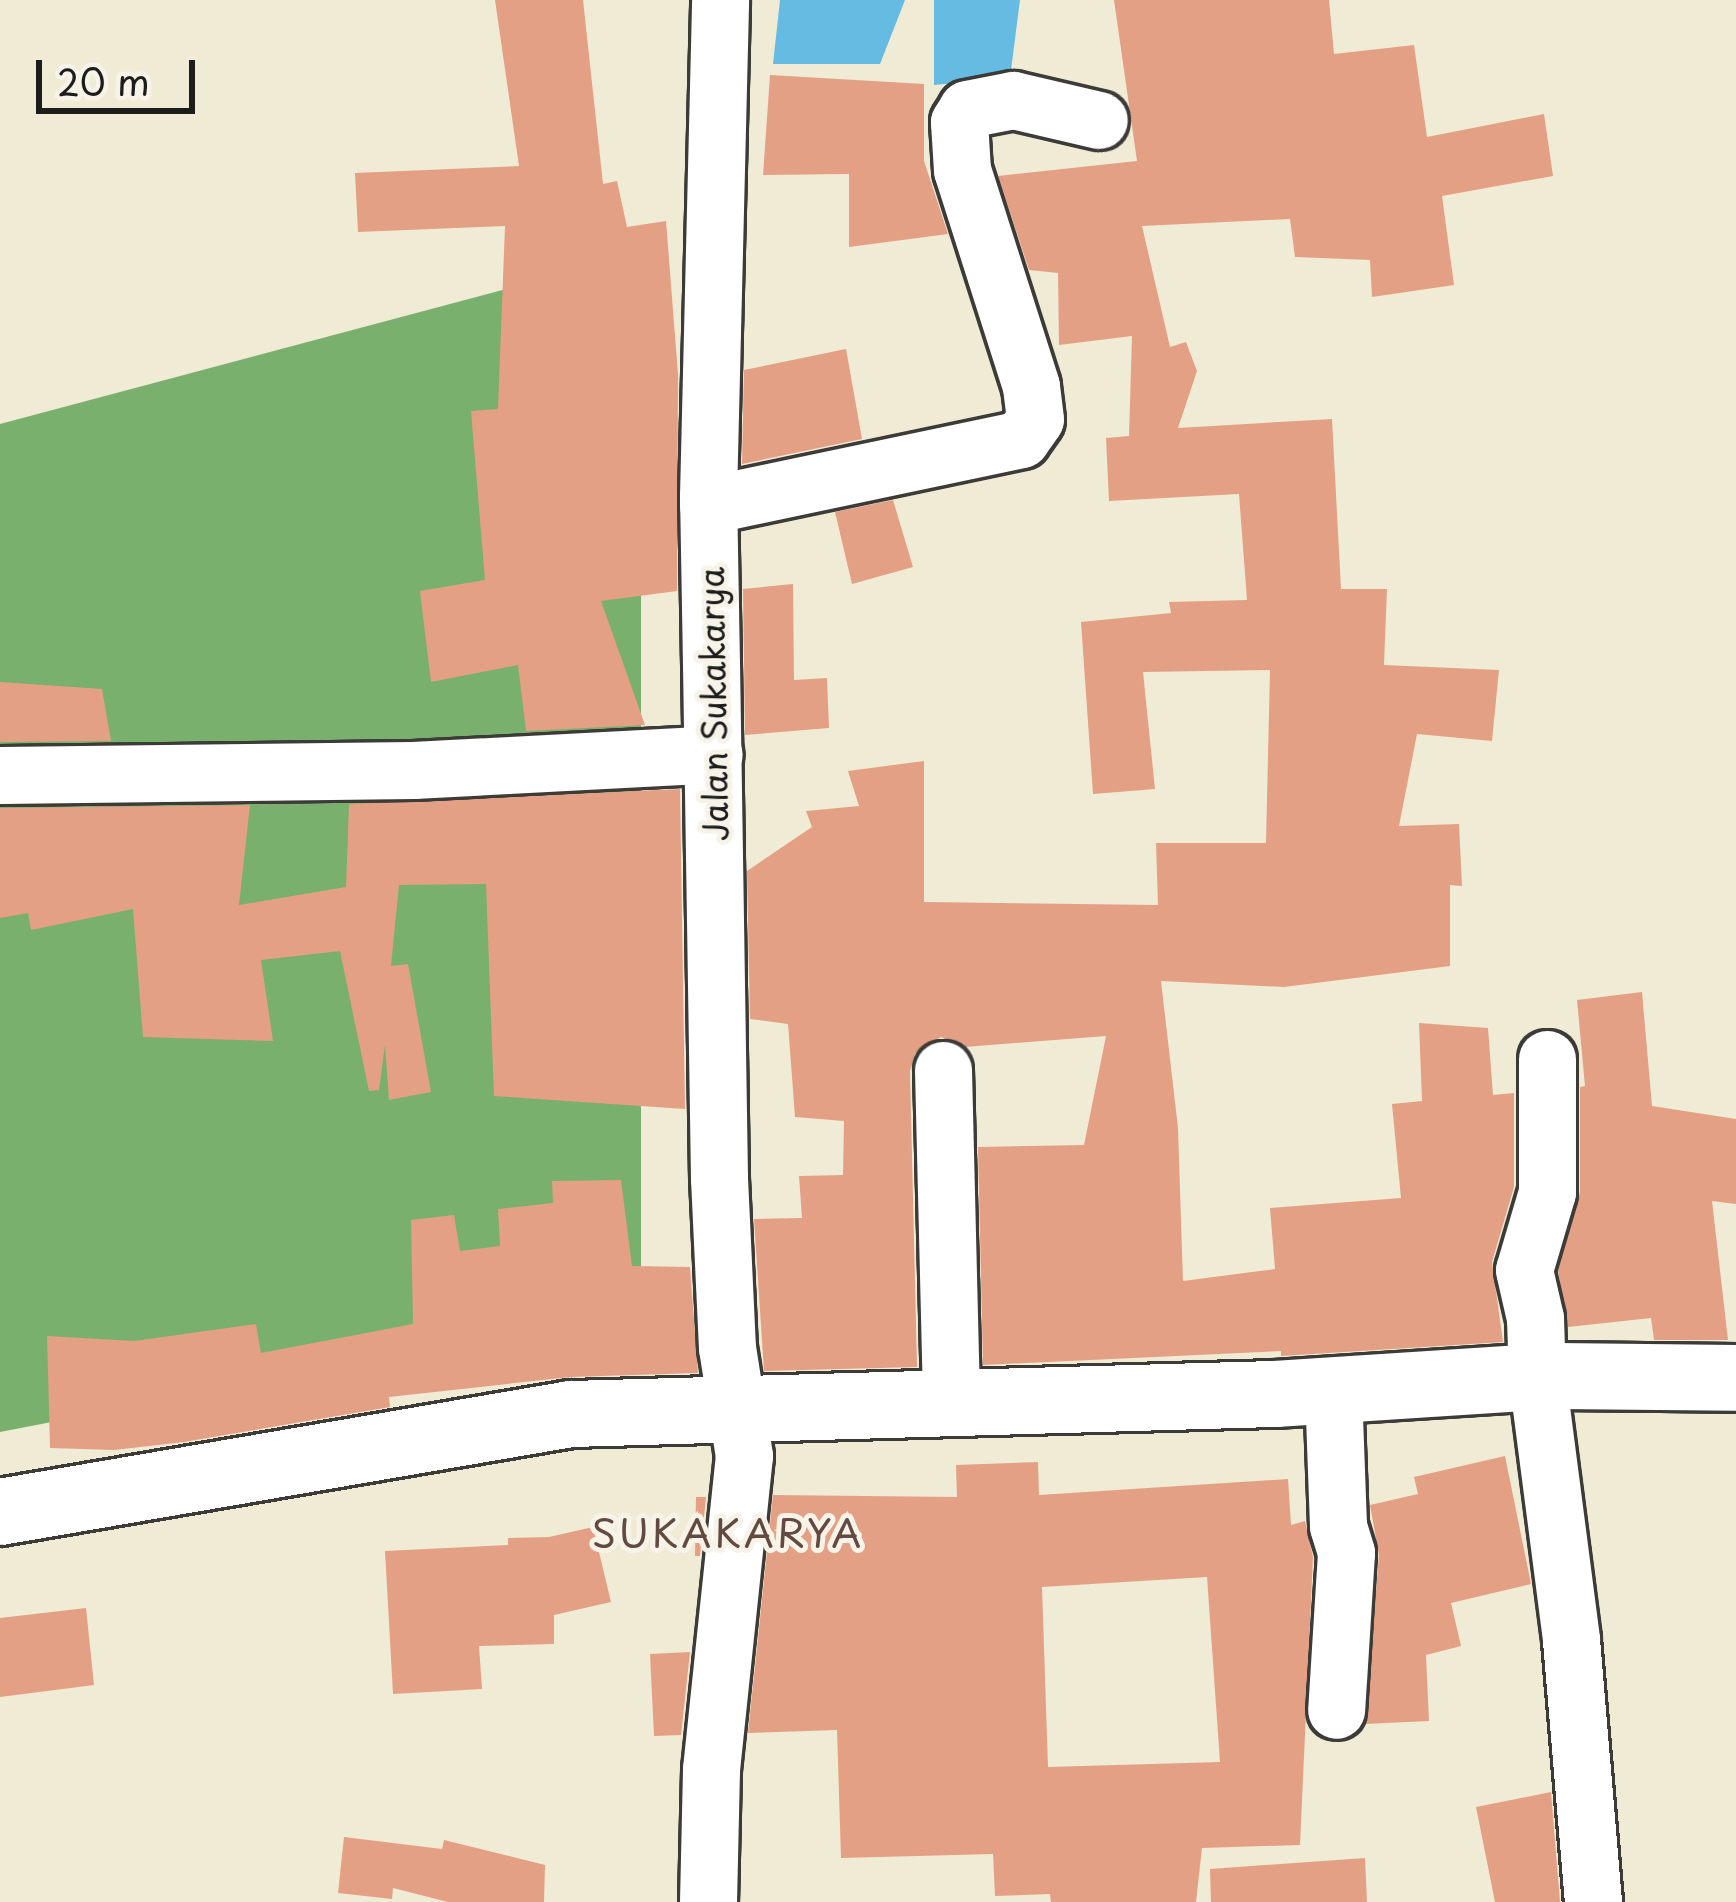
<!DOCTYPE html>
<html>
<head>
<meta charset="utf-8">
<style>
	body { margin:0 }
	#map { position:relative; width:1736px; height:1902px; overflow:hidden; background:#f0ebd5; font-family:"Playpen Sans",sans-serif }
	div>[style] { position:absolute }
	.forest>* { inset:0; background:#79b06e }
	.water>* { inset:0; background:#65bbe1 }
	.building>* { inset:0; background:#e4a084 }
	.roads { filter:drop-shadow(3px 0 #3c3b38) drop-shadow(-3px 0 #3c3b38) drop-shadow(0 3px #3c3b38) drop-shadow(0 -3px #3c3b38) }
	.minor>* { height:57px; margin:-28.5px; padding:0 28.5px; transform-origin:28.5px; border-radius:28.5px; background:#fff }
	.secondary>* { height:66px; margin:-33px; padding:0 33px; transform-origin:33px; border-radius:33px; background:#fff }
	span { translate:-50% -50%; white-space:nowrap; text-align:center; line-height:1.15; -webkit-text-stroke:10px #f7f3e8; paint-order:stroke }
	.street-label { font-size:33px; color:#1c1c1c }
	.quarter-label { font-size:39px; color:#624a40; letter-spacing:3px }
	.scale { position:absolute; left:36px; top:60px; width:159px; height:54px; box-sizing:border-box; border:6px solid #1c1c1c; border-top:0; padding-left:15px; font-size:36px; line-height:42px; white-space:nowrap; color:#1c1c1c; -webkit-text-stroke:9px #f7f3e8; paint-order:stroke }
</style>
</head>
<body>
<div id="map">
	<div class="forest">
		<i style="clip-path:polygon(641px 253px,641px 1308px,0 1432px,0 424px)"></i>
	</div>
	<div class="water">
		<i style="clip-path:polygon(780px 0,905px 0,880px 64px,773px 64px)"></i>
		<i style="clip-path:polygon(934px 0,1020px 0,1010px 78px,934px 85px)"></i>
	</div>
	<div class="building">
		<i style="clip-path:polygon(495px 0,583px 0,603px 184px,617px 181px,627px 227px,666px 221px,678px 374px,677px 591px,601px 601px,645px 725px,526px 731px,518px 665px,431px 682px,420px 591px,485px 580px,471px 411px,498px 409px,505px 226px,358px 232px,355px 173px,519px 166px)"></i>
		<i style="clip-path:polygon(1114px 0,1329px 0,1334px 54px,1414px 45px,1427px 137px,1544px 114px,1553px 176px,1442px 196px,1454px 285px,1372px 297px,1370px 260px,1295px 257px,1290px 219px,1142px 226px,1170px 347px,1186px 342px,1197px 371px,1178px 428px,1332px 419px,1341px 589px,1387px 589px,1384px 665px,1499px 670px,1492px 741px,1417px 734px,1399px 826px,1459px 824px,1462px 886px,1450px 885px,1450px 966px,1284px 987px,1161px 981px,1178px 1128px,1183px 1281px,1275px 1269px,1270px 1208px,1401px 1198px,1392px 1104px,1422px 1101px,1419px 1023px,1488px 1028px,1493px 1095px,1514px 1093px,1514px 1187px,1492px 1262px,1503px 1342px,1281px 1356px,1281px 1351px,983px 1365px,978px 1147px,1084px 1145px,1106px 1036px,965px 1047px,941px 1037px,915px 1053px,910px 1071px,917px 1367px,764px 1371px,754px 1219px,802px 1218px,799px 1176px,843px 1175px,844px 1121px,795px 1117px,788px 1024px,750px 1019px,747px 871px,812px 827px,806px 811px,859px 806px,848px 771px,924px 761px,924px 902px,1158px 905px,1156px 843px,1266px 843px,1270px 670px,1143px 672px,1155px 789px,1093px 794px,1081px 622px,1171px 613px,1169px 602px,1247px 600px,1239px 494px,1109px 501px,1106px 438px,1129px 436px,1132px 336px,1059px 345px,1058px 273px,1029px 270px,998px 176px,1137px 161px)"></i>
		<i style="clip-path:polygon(770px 75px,924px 84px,924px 161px,948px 234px,849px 247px,849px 174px,763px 175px)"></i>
		<i style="clip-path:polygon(846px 349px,862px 439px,742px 464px,744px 370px)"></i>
		<i style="clip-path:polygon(893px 500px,913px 567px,852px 584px,835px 512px)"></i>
		<i style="clip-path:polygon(793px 584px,794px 680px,827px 678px,829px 728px,745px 735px,743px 589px)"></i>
		<i style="clip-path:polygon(0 682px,102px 689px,111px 741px,0 742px)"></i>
		<i style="clip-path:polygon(680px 789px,685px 1109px,494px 1096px,486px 884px,399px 885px,391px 966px,408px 964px,431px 1092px,389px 1100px,385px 1045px,379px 1090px,369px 1091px,340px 951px,261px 960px,273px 1041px,143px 1037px,133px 909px,31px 930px,28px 913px,0 918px,0 808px,250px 805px,239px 905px,346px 887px,349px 804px)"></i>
		<i style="clip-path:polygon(1642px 992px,1652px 1106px,1736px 1119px,1736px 1204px,1712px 1201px,1728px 1340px,1654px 1340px,1651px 1318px,1568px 1327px,1558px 1271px,1580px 1192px,1580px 1087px,1585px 1086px,1577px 1000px)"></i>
		<i style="clip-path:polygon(621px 1180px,632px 1266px,690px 1267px,698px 1373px,570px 1377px,389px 1397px,390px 1407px,184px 1442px,114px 1450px,50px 1448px,47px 1336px,134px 1341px,256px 1324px,261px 1353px,413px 1324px,411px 1220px,454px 1215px,460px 1251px,500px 1246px,498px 1209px,553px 1203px,552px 1181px)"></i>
		<i style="clip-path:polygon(1505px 1456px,1531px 1584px,1451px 1603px,1461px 1646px,1426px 1655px,1429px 1721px,1365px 1724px,1379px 1555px,1370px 1505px,1418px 1494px,1414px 1477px)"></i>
		<i style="clip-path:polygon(evenodd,1038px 1462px,1039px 1495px,1288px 1479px,1291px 1525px,1305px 1521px,1313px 1557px,1300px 1845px,1202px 1848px,1196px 1902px,1051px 1902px,1050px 1894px,995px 1896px,993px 1854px,841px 1858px,837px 1730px,748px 1733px,773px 1495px,957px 1497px,956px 1465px,1038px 1462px,1207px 1577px,1220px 1762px,1048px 1767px,1042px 1587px,1207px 1577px)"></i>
		<i style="clip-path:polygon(696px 1497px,706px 1497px,700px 1556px,695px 1556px)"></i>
		<i style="clip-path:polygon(593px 1527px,611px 1602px,554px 1615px,554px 1644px,479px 1646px,482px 1689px,393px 1694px,385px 1551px,508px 1545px,508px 1538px,549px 1537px)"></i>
		<i style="clip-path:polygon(86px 1608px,94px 1685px,0 1697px,0 1618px)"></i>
		<i style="clip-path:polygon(690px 1652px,681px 1735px,654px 1736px,650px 1654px)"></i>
		<i style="clip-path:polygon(1551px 1792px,1560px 1902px,1495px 1902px,1476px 1807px)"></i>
		<i style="clip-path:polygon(344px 1837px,442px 1849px,444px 1840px,545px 1865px,544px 1902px,448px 1902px,393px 1888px,392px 1899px,338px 1893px)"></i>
		<i style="clip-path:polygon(1365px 1858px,1367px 1902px,1211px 1902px,1210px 1869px)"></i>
	</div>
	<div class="roads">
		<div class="minor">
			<i style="left:708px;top:505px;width:320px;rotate:-11.9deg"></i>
			<i style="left:1021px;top:439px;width:24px;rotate:-55deg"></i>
			<i style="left:1035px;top:419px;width:33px;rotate:-97deg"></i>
			<i style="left:1031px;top:386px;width:227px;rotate:-107.7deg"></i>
			<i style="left:962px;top:170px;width:48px;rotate:-93.6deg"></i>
			<i style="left:959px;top:122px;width:15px;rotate:-58deg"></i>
			<i style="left:967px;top:109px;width:47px;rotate:-11.1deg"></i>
			<i style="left:1013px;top:100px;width:88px;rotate:13.1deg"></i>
			<i style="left:0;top:775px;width:413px;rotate:-0.7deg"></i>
			<i style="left:413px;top:770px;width:301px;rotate:-3deg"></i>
			<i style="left:1547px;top:1059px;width:133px;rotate:90deg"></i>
			<i style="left:1547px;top:1192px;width:81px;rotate:106.4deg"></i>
			<i style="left:1524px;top:1270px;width:49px;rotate:77.1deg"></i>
			<i style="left:1535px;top:1318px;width:59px;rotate:88.1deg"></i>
			<i style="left:1537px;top:1377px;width:265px;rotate:82.6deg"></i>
			<i style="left:1571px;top:1640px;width:263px;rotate:85.2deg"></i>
			<i style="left:943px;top:1070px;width:333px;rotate:88.6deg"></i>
			<i style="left:1333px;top:1389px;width:137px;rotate:87.9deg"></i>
			<i style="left:1338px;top:1526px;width:28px;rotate:73deg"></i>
			<i style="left:1346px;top:1553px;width:157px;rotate:93.6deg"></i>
			<i style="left:708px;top:1902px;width:133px;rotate:-88.7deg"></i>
			<i style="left:711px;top:1769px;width:315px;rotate:-84deg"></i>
			<i style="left:744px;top:1456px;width:109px;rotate:-98.9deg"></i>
			<i style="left:727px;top:1348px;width:170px;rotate:-92.7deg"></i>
			<i style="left:719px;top:1178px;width:514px;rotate:-90.89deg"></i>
			<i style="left:711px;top:664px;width:168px;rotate:-91deg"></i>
			<i style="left:708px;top:496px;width:496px;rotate:-88.6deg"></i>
		</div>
		<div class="secondary">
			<i style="left:0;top:1512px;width:579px;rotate:-9.74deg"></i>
			<i style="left:571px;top:1414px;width:704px;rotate:-1.63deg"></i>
			<i style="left:1275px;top:1394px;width:283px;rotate:-3.7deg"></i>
			<i style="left:1557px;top:1376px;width:179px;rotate:0.6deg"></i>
		</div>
	</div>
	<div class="street-label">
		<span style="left:713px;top:704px;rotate:-91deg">Jalan Sukakarya</span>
	</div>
	<div class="quarter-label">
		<span style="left:728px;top:1532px">SUKAKARYA</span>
	</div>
	<div class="scale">20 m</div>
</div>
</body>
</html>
